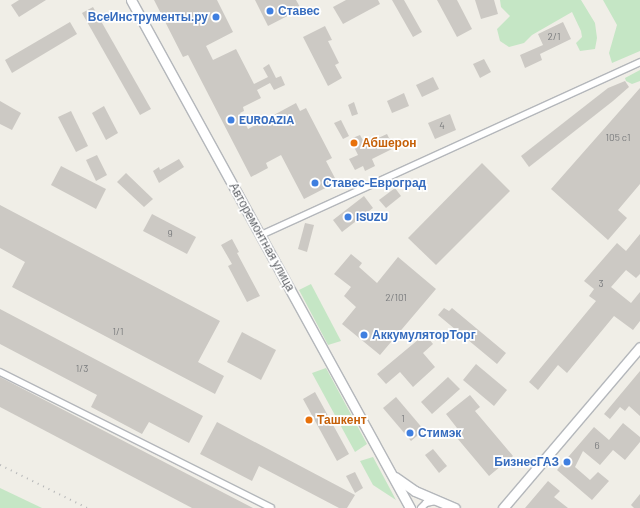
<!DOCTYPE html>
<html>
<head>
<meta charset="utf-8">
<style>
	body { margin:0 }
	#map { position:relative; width:640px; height:508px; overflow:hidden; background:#f0eee7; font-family:Barlow,sans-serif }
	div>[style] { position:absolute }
	.green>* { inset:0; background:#c5e6c5 }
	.building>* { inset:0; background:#ccc9c4 }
	.roads { filter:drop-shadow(1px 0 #b4b7bb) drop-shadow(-1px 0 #b4b7bb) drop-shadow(0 1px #b4b7bb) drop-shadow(0 -1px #b4b7bb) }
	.street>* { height:6px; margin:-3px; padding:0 3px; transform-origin:3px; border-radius:3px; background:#fff }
	.secondary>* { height:9px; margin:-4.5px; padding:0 4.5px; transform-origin:4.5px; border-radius:4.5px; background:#fff }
	.rail>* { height:2px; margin-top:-1px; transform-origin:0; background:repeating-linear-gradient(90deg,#b5b6b7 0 1px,transparent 0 6px) }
	.dots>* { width:11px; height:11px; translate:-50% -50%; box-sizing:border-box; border:2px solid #fff; border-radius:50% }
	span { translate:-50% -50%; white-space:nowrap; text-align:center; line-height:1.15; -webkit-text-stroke:3.5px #fff; paint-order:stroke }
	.number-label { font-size:10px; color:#7a7c7e }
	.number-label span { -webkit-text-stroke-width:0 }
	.shop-label { font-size:12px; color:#366cbe; font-weight:700 }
	.left { translate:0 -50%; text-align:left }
	.right { translate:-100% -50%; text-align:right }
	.food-label { font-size:12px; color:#c56008; font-weight:700 }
	.street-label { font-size:12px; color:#5f6267 }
</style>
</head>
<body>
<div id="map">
	<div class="green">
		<i style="clip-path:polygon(500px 0,581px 0,595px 23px,597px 38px,595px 49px,580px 51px,576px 43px,582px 37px,581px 31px,572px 12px,532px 35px,524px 43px,509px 47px,500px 41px,497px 29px,510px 16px,501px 7px)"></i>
		<i style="clip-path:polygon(603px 0,640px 0,640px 51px,612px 63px,609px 53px,617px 25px)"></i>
		<i style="clip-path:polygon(640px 70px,640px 81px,632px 84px,626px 81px,625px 78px)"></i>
		<i style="clip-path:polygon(311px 284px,341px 341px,328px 345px,299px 290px)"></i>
		<i style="clip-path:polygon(326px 368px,367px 444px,355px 452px,312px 373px)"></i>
		<i style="clip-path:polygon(373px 457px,396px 500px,373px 485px,360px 461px)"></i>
		<i style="clip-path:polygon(0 488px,42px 508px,0 508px)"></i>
	</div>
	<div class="building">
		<i style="clip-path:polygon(19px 0,46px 0,19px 17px,11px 5px)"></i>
		<i style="clip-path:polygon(154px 0,217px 0,233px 32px,206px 46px,213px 60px,236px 49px,254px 84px,268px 77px,263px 68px,269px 64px,276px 78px,281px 76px,285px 85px,274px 90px,270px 83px,257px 90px,261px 98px,243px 107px,244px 111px,240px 113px,248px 129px,296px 103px,300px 111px,306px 108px,332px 158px,326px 161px,337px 182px,304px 199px,281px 155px,266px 163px,268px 168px,251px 177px,188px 55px,183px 57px)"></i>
		<i style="clip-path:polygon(255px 0,296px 0,301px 9px,268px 26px)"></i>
		<i style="clip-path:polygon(346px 0,378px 0,380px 4px,343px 24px,333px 7px)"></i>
		<i style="clip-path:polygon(392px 0,404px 0,422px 32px,413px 37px)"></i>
		<i style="clip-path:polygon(437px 0,457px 0,472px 29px,457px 37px)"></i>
		<i style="clip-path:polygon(475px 0,494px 0,498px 14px,481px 19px)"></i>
		<i style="clip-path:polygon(93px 7px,151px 109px,140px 115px,82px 13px)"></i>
		<i style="clip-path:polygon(70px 22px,77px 34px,12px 73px,5px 60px)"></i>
		<i style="clip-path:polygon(563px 22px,571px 39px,540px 54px,542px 60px,525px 68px,520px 55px,543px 45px,538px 34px)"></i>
		<i style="clip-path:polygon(325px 26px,332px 40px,328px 41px,339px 63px,335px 65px,342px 78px,328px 86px,303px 37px)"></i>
		<i style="clip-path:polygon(484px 59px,491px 72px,480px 78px,473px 64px)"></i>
		<i style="clip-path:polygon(433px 77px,439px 89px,422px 97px,416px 85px)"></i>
		<i style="clip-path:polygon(625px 81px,629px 87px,613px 101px,529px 167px,521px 156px,608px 88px)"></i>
		<i style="clip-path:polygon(640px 88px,640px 184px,618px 210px,627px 218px,608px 240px,551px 189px)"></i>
		<i style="clip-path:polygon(404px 93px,409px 106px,392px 113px,387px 101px)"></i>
		<i style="clip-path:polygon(0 101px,21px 113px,12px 130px,0 124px)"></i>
		<i style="clip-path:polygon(354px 102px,358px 114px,352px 116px,348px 105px)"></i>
		<i style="clip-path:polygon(104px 106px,118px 133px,106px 140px,92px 113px)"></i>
		<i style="clip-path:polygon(71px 111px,88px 146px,76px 152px,58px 117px)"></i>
		<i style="clip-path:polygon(450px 114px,456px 130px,435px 139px,428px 123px)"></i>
		<i style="clip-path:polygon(341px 120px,349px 136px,343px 139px,334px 123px)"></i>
		<i style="clip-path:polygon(387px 134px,394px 148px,372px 159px,375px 166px,365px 171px,363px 166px,355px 170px,349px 159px,358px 155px,350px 139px,360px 135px,365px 144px)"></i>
		<i style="clip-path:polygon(97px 155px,107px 175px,96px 181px,86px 160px)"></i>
		<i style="clip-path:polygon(179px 159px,184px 167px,159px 183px,153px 171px,159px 167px,160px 170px)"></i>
		<i style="clip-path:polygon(482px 163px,510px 191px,436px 265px,408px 238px)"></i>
		<i style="clip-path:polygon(61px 166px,106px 189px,96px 209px,51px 185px)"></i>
		<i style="clip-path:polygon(126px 173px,153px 199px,144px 207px,117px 182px)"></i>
		<i style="clip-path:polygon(395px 188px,401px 196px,386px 208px,379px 200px)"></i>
		<i style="clip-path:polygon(364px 196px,373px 208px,342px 232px,333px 220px)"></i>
		<i style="clip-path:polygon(0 205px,220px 321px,198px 362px,224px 376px,215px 394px,12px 287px,25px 262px,0 248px)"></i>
		<i style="clip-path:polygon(152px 214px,196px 237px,187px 254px,143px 231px)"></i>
		<i style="clip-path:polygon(305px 223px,314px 225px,307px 252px,298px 249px)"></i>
		<i style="clip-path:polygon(640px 234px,640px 274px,636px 278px,626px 270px,611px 287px,631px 303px,640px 292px,640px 321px,633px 330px,614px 316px,567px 373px,558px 365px,538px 390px,529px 382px,596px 301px,589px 296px,594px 289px,584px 281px,617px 243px,626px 251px)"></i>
		<i style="clip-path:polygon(232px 239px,239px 252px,237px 253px,260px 296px,247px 302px,228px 266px,232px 264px,221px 245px)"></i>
		<i style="clip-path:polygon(351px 254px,362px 263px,359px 267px,377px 283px,398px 257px,436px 289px,380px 355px,342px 324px,356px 307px,344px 296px,351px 287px,334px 274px)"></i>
		<i style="clip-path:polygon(444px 308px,449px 311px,452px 308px,506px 353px,497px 364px,438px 315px)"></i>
		<i style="clip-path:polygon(0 309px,203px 416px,189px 443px,149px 422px,142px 434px,91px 407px,97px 395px,0 344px)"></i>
		<i style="clip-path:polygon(242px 332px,276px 350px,261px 380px,227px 362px)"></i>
		<i style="clip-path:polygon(425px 334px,433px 344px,423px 353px,435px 367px,413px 387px,400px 372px,386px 384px,377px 374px)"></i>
		<i style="clip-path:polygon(476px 364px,507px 390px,494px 406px,463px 380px)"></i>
		<i style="clip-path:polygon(640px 371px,640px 416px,629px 406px,625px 411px,620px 407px,610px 419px,604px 414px)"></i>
		<i style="clip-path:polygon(0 377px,253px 508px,192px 508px,0 407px)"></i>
		<i style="clip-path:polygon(448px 377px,460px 389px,432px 414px,421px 402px)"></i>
		<i style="clip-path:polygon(315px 392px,349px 454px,337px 461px,303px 399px)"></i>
		<i style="clip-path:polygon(470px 395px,480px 407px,475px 411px,513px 456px,489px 476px,452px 432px,457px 428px,446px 414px)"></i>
		<i style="clip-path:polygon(396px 397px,424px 430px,411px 441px,383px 408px)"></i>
		<i style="clip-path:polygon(217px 422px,355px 495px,347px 508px,339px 508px,259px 466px,252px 481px,200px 454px)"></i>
		<i style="clip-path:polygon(623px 423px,640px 437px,640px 442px,625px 460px,613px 450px,600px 465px,583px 451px,575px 467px,590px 480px,598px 472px,609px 481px,592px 500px,557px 470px,594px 427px,609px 440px)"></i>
		<i style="clip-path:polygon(433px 449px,447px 466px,439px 473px,425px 455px)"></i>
		<i style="clip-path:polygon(355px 472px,363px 488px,355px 493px,346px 476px)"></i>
		<i style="clip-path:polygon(548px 481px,560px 491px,554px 497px,568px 508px,525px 508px)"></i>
		<i style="clip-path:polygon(640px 494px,640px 508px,634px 508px,631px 505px)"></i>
	</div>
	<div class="roads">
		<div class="street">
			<i style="left:261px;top:235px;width:417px;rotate:-24.5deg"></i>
			<i style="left:0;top:372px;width:303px;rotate:26.6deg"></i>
			<i style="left:421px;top:508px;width:7px;rotate:-45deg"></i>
			<i style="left:426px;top:503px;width:10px;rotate:-11deg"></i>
		</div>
		<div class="secondary">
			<i style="left:131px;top:0;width:580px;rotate:61.22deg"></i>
			<i style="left:395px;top:477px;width:24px;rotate:35deg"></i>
			<i style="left:415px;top:491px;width:43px;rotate:23deg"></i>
			<i style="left:503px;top:508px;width:211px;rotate:-49.6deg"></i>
		</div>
	</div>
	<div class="rail">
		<i style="left:0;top:465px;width:97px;rotate:26.3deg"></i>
	</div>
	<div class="dots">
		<i style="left:270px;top:11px;background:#3f7fe0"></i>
		<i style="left:216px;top:17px;background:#3f7fe0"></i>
		<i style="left:231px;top:120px;background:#3f7fe0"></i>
		<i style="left:354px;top:143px;background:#e8710a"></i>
		<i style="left:315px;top:183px;background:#3f7fe0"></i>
		<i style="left:348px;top:217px;background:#3f7fe0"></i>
		<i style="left:364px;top:335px;background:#3f7fe0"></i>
		<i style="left:309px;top:420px;background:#e8710a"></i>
		<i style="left:410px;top:433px;background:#3f7fe0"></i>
		<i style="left:567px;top:462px;background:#3f7fe0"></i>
	</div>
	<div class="number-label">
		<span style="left:554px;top:37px">2/1</span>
		<span style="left:442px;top:126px">4</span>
		<span style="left:618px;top:138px">105 c1</span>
		<span style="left:170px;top:234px">9</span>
		<span style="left:601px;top:284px">3</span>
		<span style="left:396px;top:298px">2/101</span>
		<span style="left:118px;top:332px">1/1</span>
		<span style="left:82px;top:369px">1/3</span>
		<span style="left:403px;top:419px">1</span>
		<span style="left:597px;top:446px">6</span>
	</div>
	<div class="shop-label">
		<span class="left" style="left:278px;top:11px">Ставес</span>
		<span class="right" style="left:208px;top:17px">ВсеИнструменты.ру</span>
		<span class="left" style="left:239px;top:120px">EUROAZIA</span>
		<span class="left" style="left:323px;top:183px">Ставес-Евроград</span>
		<span class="left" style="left:356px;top:217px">ISUZU</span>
		<span class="left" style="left:372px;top:335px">АккумуляторТорг</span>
		<span class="left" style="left:418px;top:433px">Стимэк</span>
		<span class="right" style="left:559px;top:462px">БизнесГАЗ</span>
	</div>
	<div class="food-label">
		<span class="left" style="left:362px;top:143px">Абшерон</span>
		<span class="left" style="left:317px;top:420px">Ташкент</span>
	</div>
	<div class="street-label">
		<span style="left:262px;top:237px;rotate:61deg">Авторемонтная улица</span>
	</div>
</div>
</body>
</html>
